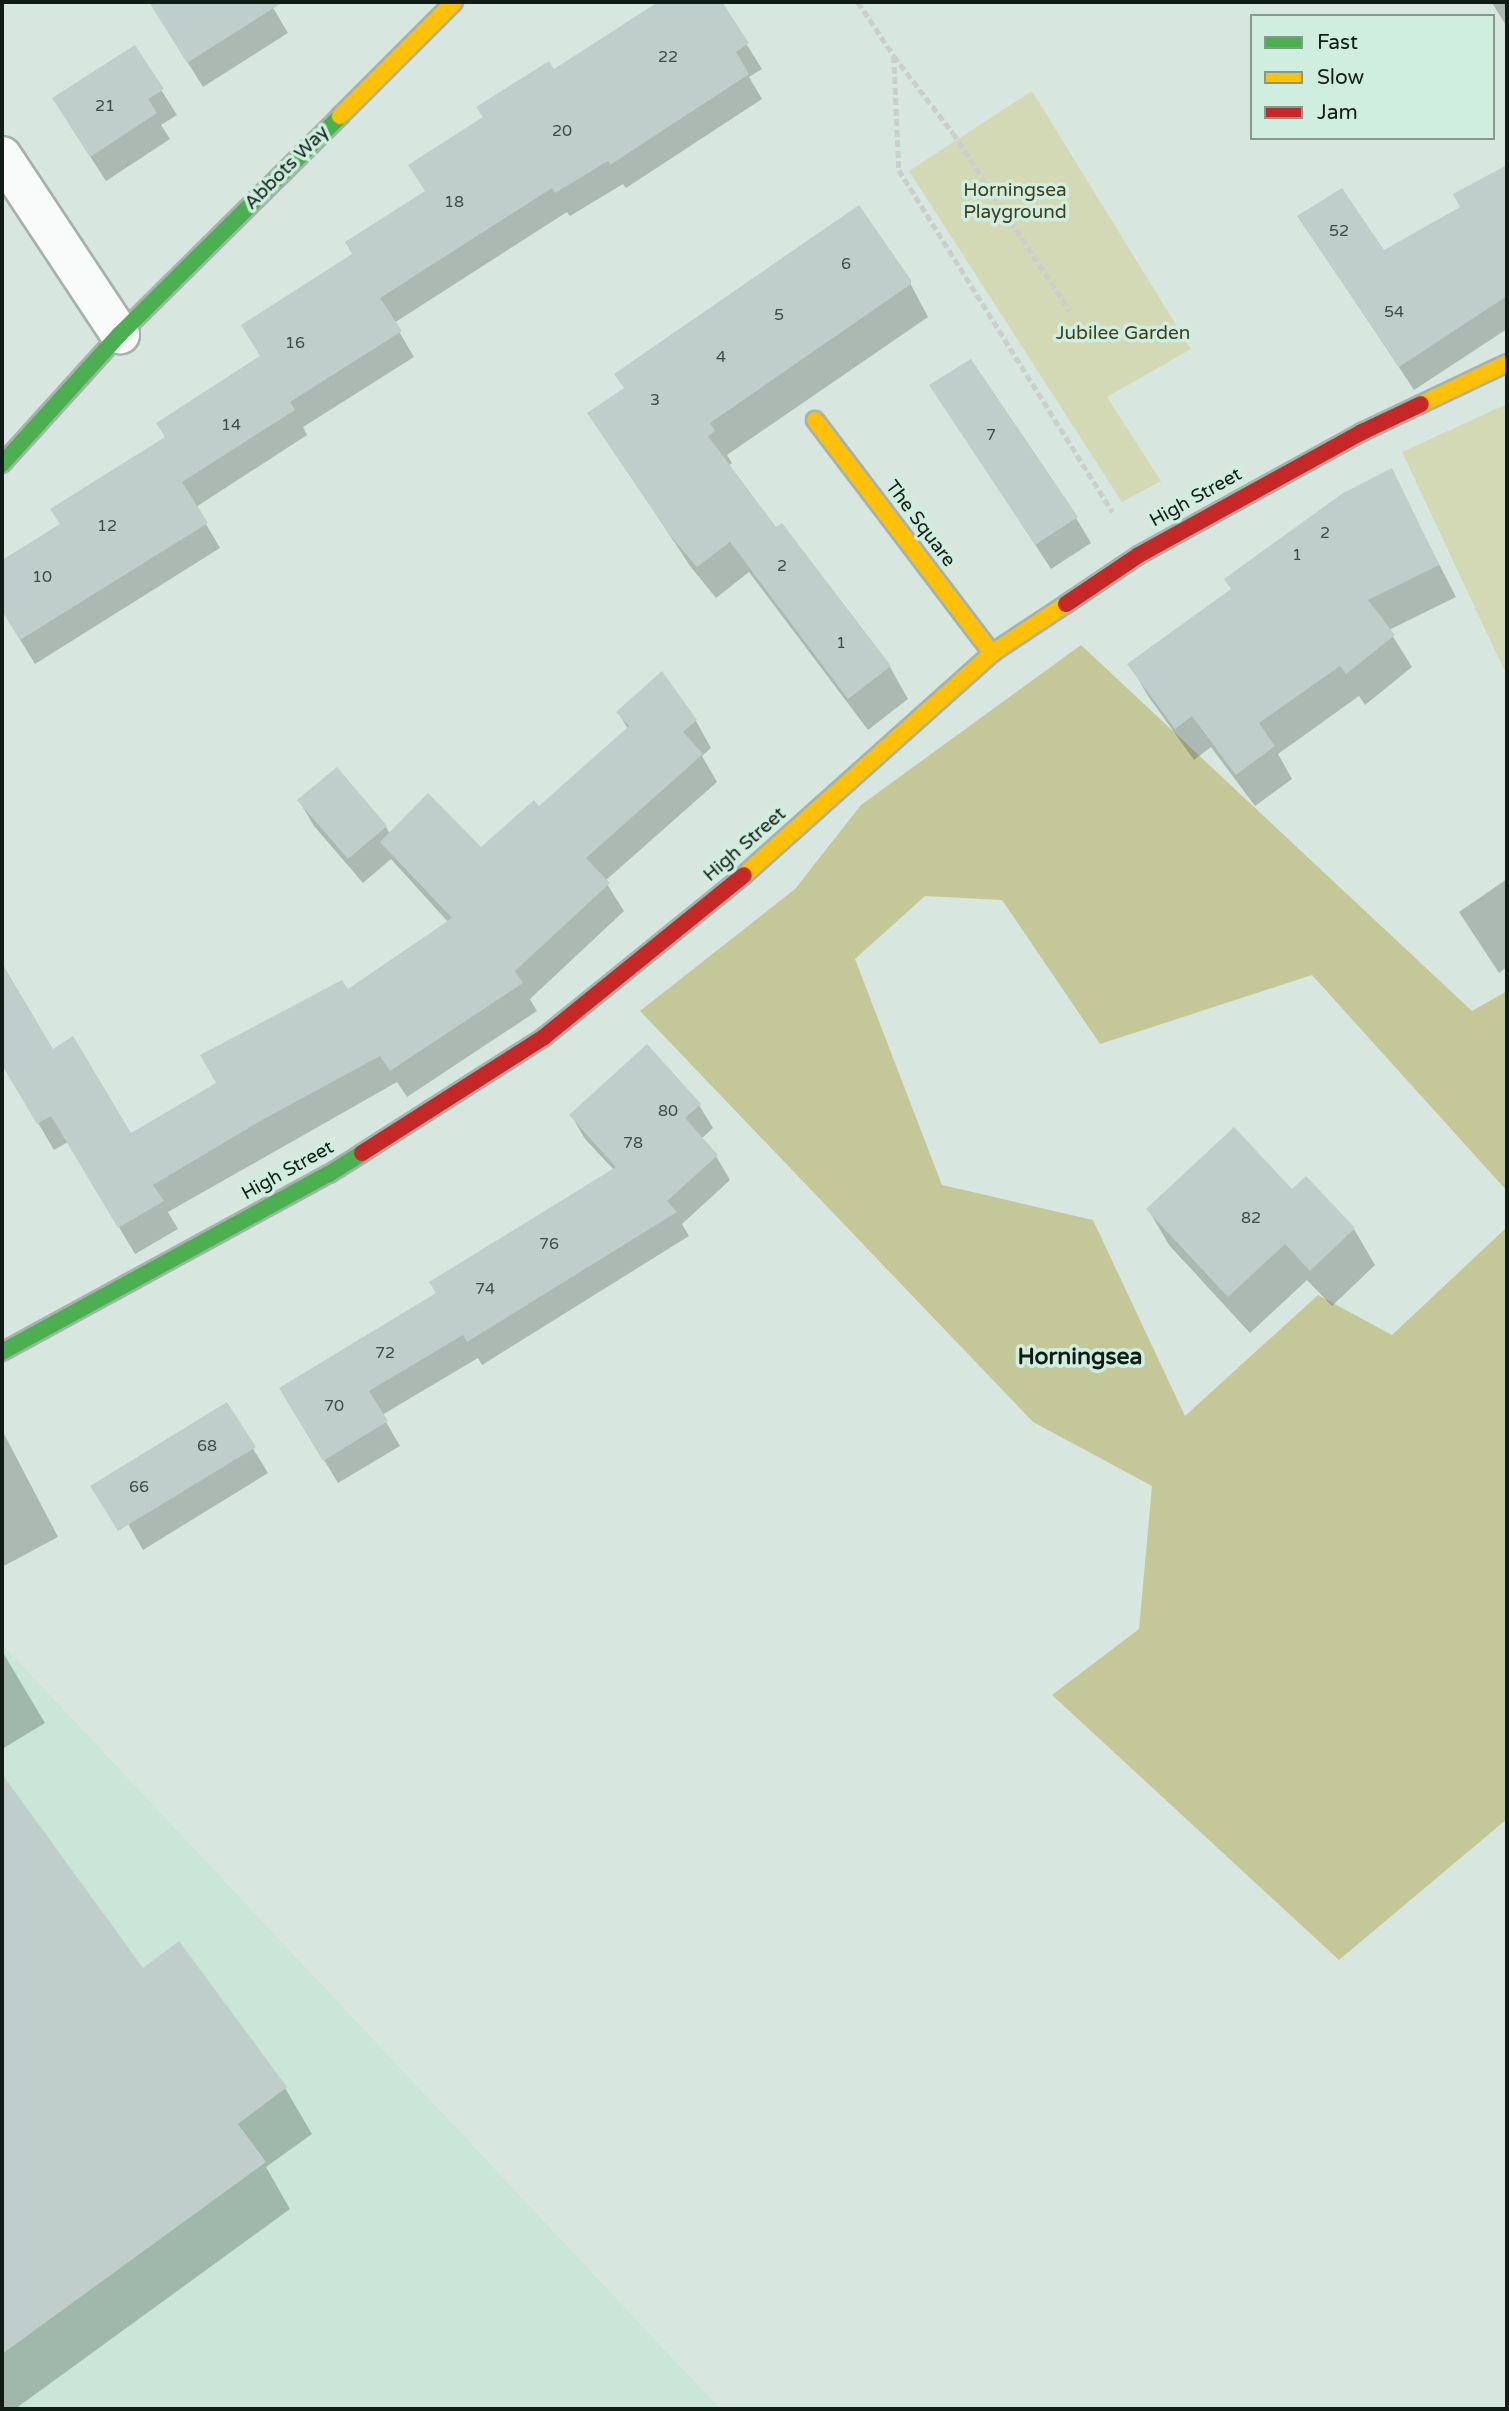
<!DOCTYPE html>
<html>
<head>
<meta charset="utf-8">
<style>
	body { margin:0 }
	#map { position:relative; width:1509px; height:2411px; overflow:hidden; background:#d7e7df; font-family:"Varela Round",sans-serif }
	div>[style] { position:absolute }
	.built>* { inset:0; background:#c9e6d8 }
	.green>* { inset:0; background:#d4d9b5 }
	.forest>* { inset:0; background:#c4c899 }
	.shadow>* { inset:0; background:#0003 }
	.building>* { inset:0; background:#bfceca }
	.path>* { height:4.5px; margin-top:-2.25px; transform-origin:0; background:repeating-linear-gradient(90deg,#cacecc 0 7px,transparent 0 10.5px) }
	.roads { filter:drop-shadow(2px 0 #a5b2ab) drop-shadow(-2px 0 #a5b2ab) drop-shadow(0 2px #a5b2ab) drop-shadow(0 -2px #a5b2ab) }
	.street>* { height:38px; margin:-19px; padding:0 19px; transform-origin:19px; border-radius:19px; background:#f9fbfa }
	.fast>* { height:16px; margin:-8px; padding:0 8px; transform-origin:8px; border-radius:8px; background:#4caf50 }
	.slow>* { height:16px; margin:-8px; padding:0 8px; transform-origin:8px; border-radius:8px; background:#ffc107 }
	.jam>* { height:16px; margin:-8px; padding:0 8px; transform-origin:8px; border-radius:8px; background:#c62828 }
	span { translate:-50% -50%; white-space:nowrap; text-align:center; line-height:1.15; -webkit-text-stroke:7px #d0eedf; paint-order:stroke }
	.number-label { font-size:16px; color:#3e4a45 }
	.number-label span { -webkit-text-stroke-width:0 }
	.street-label { font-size:19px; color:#111c17 }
	.park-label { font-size:19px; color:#413e1c }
	.quarter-label { font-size:23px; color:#111c17; font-weight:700 }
	.frame { position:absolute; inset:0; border:4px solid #111c17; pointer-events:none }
	.legend { position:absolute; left:1250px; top:14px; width:245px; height:126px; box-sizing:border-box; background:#d0eedf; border:2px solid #849a8f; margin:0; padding:9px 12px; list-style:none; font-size:21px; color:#111c17 }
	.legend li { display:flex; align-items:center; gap:14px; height:35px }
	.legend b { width:35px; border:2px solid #849a8f }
</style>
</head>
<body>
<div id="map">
	<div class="built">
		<i style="clip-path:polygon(2px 1644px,720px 2409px,2px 2409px)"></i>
	</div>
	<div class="green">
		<i style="clip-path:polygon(1032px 91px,1191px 349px,1107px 397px,1161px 481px,1122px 502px,909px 171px)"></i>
		<i style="clip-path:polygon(1507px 404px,1507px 676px,1402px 452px)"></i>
	</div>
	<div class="forest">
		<i style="clip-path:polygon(1081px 645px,1472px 1011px,1507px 991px,1507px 1191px,1312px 975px,1100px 1044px,1002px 900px,925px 896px,855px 959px,942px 1185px,1093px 1220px,1185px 1416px,1318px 1295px,1392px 1335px,1507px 1227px,1507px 1819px,1339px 1960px,1052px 1695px,1139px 1629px,1152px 1486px,1033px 1422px,640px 1011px,795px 889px,861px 805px)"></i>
	</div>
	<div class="shadow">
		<i style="clip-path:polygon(150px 2px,280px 2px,272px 6px,288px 33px,203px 87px)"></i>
		<i style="clip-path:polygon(680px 2px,720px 2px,762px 69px,749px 77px,762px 99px,626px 188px,623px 184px,570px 216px,567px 212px,394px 323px,414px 357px,303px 427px,307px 435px,196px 507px,220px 548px,35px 664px,2px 610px,2px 562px,61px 525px,261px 357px,354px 255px,426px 192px,553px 71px)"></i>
		<i style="clip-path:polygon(1491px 2px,1507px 2px,1507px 27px,1492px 3px)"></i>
		<i style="clip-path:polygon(134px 47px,177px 115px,161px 125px,170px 139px,106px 181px,69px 124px)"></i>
		<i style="clip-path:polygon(1504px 168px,1507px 173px,1507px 329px,1414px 390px,1299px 217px,1383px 252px,1462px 208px)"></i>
		<i style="clip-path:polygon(909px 281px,928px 317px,727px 455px,732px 463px,728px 466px,775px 530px,782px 525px,890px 667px,908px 699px,868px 730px,749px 572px,716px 598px,690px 566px,590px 414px)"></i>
		<i style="clip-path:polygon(931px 385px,1076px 518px,1091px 543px,1051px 569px)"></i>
		<i style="clip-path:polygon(1391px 471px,1456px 597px,1389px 630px,1412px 667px,1365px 705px,1359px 696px,1278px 754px,1292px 779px,1255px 806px,1211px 747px,1194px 760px,1148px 696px,1130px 665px)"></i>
		<i style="clip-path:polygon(618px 712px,696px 721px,711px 748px,702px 756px,717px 782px,605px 881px,624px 911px,530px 999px,537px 1011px,407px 1097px,397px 1082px,168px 1212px,178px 1229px,135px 1254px,68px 1142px,54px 1150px,2px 1062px,2px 967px,52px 1051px,131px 1135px,218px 1083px,449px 923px,391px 859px,363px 883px,314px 826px,299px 801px,386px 827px,390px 834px,481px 849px,539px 808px,628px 729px)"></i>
		<i style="clip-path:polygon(1507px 879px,1507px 967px,1499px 973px,1459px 912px)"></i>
		<i style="clip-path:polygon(699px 1105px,713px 1128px,701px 1139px,716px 1156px,730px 1180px,682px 1224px,689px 1236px,482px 1365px,478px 1358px,382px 1415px,400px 1446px,338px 1483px,295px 1412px,438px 1294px,614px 1170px,585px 1139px,571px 1115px)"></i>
		<i style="clip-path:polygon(1306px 1179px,1354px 1229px,1375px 1265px,1332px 1306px,1307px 1280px,1250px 1333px,1169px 1245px,1148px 1209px,1292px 1192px)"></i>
		<i style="clip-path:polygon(226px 1405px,268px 1473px,143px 1550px,103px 1480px)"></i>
		<i style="clip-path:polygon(2px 1430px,58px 1537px,2px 1567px)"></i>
		<i style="clip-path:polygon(2px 1651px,45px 1723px,2px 1749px)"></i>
		<i style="clip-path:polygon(26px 1809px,142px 1970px,285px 2088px,312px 2134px,266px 2167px,290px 2209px,15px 2409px,2px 2409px,2px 1827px)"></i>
	</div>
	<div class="building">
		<i style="clip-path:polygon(149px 2px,283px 2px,187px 63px)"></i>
		<i style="clip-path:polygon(658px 2px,722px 2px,749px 43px,736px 52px,749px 74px,610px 165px,608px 161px,555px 193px,552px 188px,380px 298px,402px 331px,290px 402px,295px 410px,182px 482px,208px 523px,20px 640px,2px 611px,2px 560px,60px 524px,50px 509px,165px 437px,156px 423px,260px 356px,241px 325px,352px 254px,345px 242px,425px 191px,408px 165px,483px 117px,476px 107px,549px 61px,554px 69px)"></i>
		<i style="clip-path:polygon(135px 45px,164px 89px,148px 99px,157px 113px,90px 157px,52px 98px)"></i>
		<i style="clip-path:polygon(1507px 165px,1507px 296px,1399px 367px,1297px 216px,1342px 188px,1384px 250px,1460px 207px,1453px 194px)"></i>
		<i style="clip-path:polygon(859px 205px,911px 280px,911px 284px,710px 423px,715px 431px,708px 436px,776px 527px,782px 523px,891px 666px,848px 699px,730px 542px,697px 567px,669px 534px,587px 413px,624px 388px,614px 374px)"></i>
		<i style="clip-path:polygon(971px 359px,1078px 517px,1035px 545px,929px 385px)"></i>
		<i style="clip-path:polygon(1392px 468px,1439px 565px,1368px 600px,1395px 635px,1346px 674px,1340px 666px,1259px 723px,1275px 746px,1236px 775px,1192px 716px,1175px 729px,1127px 664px,1231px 589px,1224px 579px,1343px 493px)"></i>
		<i style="clip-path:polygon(662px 671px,697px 720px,683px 732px,703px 754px,586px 858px,610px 883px,515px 971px,523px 983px,390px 1071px,380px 1056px,262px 1120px,153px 1185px,164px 1201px,118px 1228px,51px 1116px,37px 1124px,2px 1065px,2px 963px,53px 1049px,73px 1036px,131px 1133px,216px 1083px,200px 1055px,342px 980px,348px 989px,452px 918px,380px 842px,428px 793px,481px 847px,534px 800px,539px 806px,629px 726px,616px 712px)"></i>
		<i style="clip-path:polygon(337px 767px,387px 826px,348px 859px,297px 800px)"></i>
		<i style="clip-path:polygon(647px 1044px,701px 1104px,685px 1118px,718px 1155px,667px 1201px,677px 1212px,467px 1342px,463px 1335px,369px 1391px,388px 1421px,323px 1461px,279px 1388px,436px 1293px,429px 1282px,616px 1167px,569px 1115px)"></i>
		<i style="clip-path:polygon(1234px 1127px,1292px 1189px,1306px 1176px,1355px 1228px,1310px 1271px,1285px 1244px,1228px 1297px,1146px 1209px)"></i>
		<i style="clip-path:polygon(227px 1402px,256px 1447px,118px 1531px,90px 1486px)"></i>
		<i style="clip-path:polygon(2px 1774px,143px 1968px,179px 1941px,287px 2087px,238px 2124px,266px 2162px,2px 2354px)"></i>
	</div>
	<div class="path">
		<i style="left:858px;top:2px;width:65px;rotate:56.3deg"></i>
		<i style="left:894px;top:56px;width:97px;rotate:52.5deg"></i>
		<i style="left:953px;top:133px;width:213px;rotate:56.7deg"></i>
		<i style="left:894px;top:56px;width:114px;rotate:87.5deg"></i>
		<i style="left:899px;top:170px;width:403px;rotate:58deg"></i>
	</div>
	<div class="roads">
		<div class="street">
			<i style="left:2px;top:156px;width:214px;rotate:56.5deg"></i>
		</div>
		<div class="fast">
			<i style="left:2px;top:464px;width:176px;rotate:-47.8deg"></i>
			<i style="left:120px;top:334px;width:310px;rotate:-44.7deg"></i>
			<i style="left:2px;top:1352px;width:372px;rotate:-28.6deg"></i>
			<i style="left:329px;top:1174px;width:39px;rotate:-32deg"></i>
		</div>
		<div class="slow">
			<i style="left:340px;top:116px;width:161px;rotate:-45deg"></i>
			<i style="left:1421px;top:404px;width:95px;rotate:-25.5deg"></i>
			<i style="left:815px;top:420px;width:293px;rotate:52.8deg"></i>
			<i style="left:744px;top:875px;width:333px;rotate:-41.8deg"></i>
			<i style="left:992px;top:653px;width:89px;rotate:-33.5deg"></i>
		</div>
		<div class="jam">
			<i style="left:1066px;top:604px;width:88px;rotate:-33.9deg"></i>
			<i style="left:1139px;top:555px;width:255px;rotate:-28.9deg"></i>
			<i style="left:1362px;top:432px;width:65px;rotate:-25.4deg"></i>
			<i style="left:362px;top:1153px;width:216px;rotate:-32.5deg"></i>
			<i style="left:544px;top:1037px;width:257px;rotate:-39deg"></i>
		</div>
	</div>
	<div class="number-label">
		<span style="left:668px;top:57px">22</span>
		<span style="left:105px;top:106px">21</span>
		<span style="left:562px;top:131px">20</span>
		<span style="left:454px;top:202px">18</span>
		<span style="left:1339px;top:231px">52</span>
		<span style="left:846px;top:264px">6</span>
		<span style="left:1394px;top:312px">54</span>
		<span style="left:779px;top:315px">5</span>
		<span style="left:295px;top:343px">16</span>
		<span style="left:721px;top:357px">4</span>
		<span style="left:655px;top:400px">3</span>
		<span style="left:231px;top:425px">14</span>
		<span style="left:991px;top:435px">7</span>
		<span style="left:107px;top:526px">12</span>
		<span style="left:1325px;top:533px">2</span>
		<span style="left:1297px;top:555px">1</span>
		<span style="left:782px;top:566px">2</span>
		<span style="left:42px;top:577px">10</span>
		<span style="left:841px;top:643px">1</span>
		<span style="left:668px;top:1111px">80</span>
		<span style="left:633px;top:1143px">78</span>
		<span style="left:1251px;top:1218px">82</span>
		<span style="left:549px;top:1244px">76</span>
		<span style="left:485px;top:1289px">74</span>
		<span style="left:385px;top:1353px">72</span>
		<span style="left:334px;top:1406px">70</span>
		<span style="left:207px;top:1446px">68</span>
		<span style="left:139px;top:1487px">66</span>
	</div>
	<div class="street-label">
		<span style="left:287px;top:168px;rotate:-45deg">Abbots Way</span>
		<span style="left:1196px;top:498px;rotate:-29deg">High Street</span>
		<span style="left:920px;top:524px;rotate:53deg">The Square</span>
		<span style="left:745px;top:845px;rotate:-41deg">High Street</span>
		<span style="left:288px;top:1171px;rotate:-29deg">High Street</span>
	</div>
	<div class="park-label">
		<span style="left:1015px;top:202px">Horningsea<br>Playground</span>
		<span style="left:1123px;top:334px">Jubilee Garden</span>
	</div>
	<div class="quarter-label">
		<span style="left:1080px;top:1357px">Horningsea</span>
	</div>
	<div class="frame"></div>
	<ul class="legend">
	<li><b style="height:9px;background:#4caf50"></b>Fast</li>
	<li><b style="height:9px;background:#ffc107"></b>Slow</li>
	<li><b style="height:9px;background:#c62828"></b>Jam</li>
	</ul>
</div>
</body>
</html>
